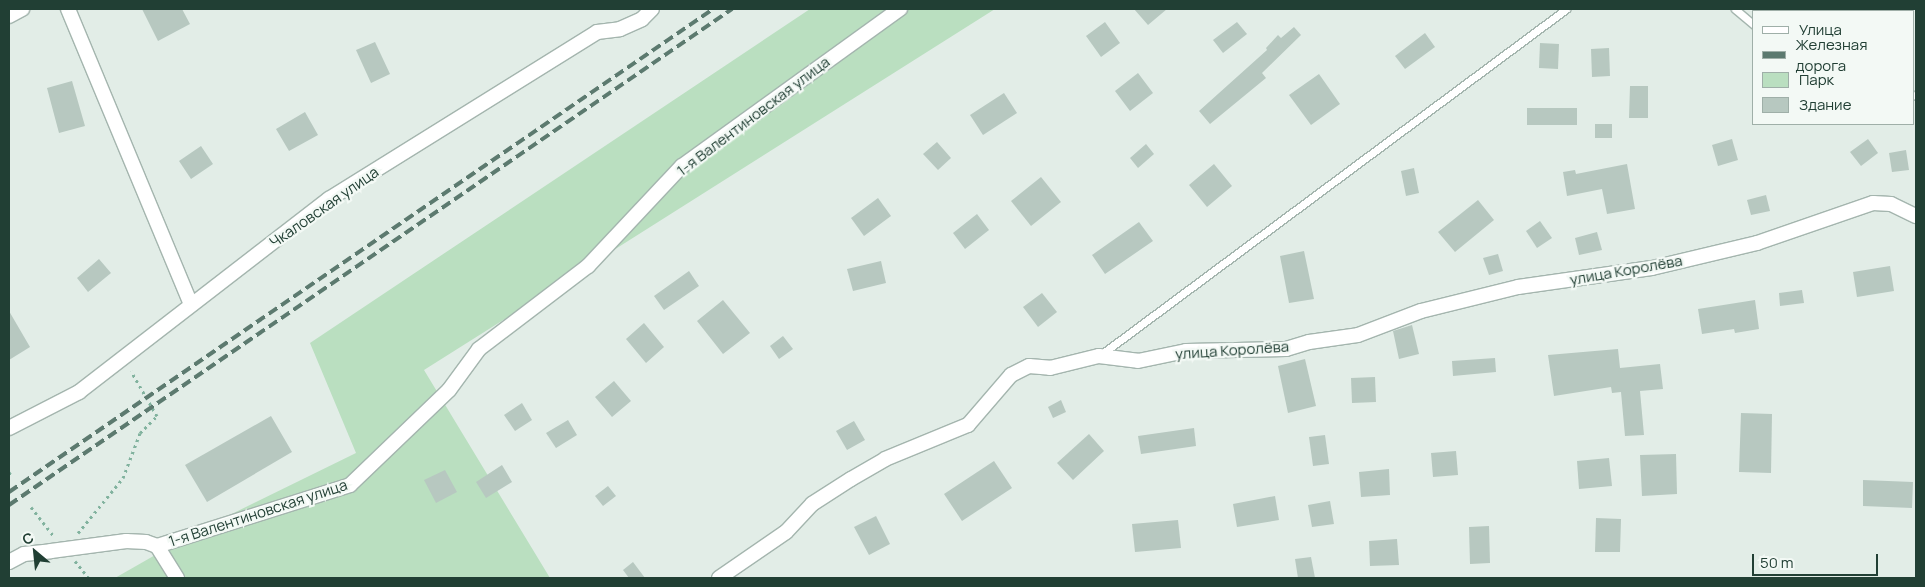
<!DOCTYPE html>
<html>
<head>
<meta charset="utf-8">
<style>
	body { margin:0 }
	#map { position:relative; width:1925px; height:587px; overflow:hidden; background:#e2ede7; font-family:Manrope,sans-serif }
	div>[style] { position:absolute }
	.green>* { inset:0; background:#badfc0 }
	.building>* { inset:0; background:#b7c8c0 }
	.path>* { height:3px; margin-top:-1.5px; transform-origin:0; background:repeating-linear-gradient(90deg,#81b29e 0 2.5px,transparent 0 6.5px) }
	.roads { filter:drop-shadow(1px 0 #a4b5ae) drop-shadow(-1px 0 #a4b5ae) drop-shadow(0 1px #a4b5ae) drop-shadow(0 -1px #a4b5ae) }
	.service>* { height:7px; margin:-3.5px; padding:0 3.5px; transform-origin:3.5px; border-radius:3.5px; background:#fff }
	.minor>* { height:14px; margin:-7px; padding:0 7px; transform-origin:7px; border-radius:7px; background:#fff }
	.rail>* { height:4px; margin-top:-2px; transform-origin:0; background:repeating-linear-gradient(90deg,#5c7a6f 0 10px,transparent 0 15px) }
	span { translate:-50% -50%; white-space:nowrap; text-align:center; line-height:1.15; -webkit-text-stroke:4.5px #f3f9f5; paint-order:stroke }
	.street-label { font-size:15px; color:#213f34 }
	.frame { position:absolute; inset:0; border:10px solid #213f34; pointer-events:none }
	.legend { position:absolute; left:1752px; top:10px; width:162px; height:115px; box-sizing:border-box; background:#f3f9f5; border:1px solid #9fafa8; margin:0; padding:6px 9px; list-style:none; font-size:15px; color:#213f34 }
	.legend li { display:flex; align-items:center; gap:10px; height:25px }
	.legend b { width:25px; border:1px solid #9fafa8 }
	.north { position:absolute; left:10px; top:527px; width:50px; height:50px; -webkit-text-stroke:4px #f3f9f5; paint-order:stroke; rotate:332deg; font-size:14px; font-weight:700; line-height:20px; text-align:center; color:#213f34 }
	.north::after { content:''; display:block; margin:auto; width:18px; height:22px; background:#213f34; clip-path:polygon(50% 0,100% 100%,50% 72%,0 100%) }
	.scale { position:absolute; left:1752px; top:554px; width:126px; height:22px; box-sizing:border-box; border:2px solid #213f34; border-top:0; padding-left:6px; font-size:15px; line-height:18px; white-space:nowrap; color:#213f34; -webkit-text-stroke:4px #f3f9f5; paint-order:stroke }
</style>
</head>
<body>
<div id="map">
	<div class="green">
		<i style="clip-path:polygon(810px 9px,995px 9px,424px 370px,550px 578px,115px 578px,199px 530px,356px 453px,310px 343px)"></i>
	</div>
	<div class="building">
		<i style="clip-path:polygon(142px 9px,182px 9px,190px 24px,158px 41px)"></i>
		<i style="clip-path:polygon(1134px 9px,1167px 9px,1148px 25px)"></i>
		<i style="clip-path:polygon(1105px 22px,1120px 43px,1101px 57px,1086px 36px)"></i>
		<i style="clip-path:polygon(1237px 22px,1247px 34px,1223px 53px,1213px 40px)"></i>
		<i style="clip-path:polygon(1294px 27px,1301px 35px,1262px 73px,1266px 78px,1210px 124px,1199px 111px,1267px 50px,1266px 48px,1278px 35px,1281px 38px)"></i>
		<i style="clip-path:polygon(1425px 33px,1435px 47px,1405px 69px,1395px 56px)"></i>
		<i style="clip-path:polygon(375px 42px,390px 74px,371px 83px,356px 50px)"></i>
		<i style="clip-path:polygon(1540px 43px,1559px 44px,1558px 69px,1539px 68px)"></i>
		<i style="clip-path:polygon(1609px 48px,1610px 76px,1592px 77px,1591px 49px)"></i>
		<i style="clip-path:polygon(1138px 73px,1153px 93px,1130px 111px,1115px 91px)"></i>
		<i style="clip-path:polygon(1319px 74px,1340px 104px,1311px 125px,1289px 95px)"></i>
		<i style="clip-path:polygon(72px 81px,85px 126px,59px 133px,47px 88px)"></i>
		<i style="clip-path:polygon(1630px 86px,1648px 86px,1648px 118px,1629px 118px)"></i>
		<i style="clip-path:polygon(1004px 93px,1017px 113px,983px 135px,970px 115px)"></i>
		<i style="clip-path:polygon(1527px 108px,1577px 108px,1577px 125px,1527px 125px)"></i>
		<i style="clip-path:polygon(305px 112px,318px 135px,289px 151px,276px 129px)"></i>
		<i style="clip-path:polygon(1595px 124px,1612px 124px,1612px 138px,1595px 138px)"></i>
		<i style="clip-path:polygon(1732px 139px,1738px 160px,1718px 166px,1712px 145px)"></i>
		<i style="clip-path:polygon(1868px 139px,1878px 153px,1861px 166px,1850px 152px)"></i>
		<i style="clip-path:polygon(937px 142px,951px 158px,938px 170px,923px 154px)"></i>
		<i style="clip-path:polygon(1146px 144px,1154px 154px,1138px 168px,1130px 158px)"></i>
		<i style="clip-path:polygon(201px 146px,213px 164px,191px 179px,179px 161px)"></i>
		<i style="clip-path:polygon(1906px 150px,1909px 170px,1892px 172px,1889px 153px)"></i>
		<i style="clip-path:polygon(1214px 164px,1232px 186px,1207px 207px,1189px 185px)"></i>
		<i style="clip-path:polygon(1627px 164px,1635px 209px,1607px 214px,1602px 189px,1567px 196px,1563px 172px,1575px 170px,1576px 174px)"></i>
		<i style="clip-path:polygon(1414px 168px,1419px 193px,1406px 196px,1401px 171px)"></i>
		<i style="clip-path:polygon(1041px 177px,1061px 202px,1031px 226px,1011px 201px)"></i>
		<i style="clip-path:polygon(1766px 195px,1770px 211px,1751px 215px,1747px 200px)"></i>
		<i style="clip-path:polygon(878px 198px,891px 216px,864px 236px,851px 218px)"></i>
		<i style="clip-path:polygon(1478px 200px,1494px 220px,1455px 252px,1438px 232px)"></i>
		<i style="clip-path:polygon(977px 214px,989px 230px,965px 249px,953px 233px)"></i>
		<i style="clip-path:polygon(1540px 221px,1552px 238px,1537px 248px,1526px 231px)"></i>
		<i style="clip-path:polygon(1139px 222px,1153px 241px,1105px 274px,1092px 255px)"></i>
		<i style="clip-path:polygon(1597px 232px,1602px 250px,1579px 255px,1575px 238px)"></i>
		<i style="clip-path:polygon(1304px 251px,1314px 299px,1289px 303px,1280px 256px)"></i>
		<i style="clip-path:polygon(1498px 254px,1503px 271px,1489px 275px,1483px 258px)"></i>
		<i style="clip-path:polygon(99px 259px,111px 273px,88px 292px,77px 278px)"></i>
		<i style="clip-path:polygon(881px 261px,886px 283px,853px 291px,847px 269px)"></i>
		<i style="clip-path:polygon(1890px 266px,1894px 291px,1857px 297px,1853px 272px)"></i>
		<i style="clip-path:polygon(689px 271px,699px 286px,664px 310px,654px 296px)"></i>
		<i style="clip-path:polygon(1802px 290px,1804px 303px,1780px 306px,1779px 293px)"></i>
		<i style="clip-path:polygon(1042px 293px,1057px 312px,1038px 327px,1023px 307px)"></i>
		<i style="clip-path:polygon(723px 300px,750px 333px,723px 354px,697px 321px)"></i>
		<i style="clip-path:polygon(1755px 300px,1759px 329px,1735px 333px,1734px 329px,1702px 334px,1698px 309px)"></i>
		<i style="clip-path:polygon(9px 311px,30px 347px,9px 360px)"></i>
		<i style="clip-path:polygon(644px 323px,664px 347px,646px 363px,626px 339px)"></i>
		<i style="clip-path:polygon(1412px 325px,1419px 354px,1399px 359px,1393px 331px)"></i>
		<i style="clip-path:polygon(783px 336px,793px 349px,779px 359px,770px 346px)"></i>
		<i style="clip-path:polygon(1618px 349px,1620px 368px,1660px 364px,1663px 389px,1640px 391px,1644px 435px,1625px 436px,1621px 392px,1612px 393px,1611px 387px,1554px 396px,1548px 355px)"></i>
		<i style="clip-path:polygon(1495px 358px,1496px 372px,1453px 376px,1452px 361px)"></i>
		<i style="clip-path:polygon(1305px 359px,1316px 406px,1288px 413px,1278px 366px)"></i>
		<i style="clip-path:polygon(1375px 377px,1376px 402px,1352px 403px,1351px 378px)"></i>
		<i style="clip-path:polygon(614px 381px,631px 401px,612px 417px,595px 397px)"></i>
		<i style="clip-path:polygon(1061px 400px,1066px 412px,1053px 418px,1048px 407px)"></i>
		<i style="clip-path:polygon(522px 403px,532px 420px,515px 431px,504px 415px)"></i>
		<i style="clip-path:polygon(1741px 413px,1772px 414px,1771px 473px,1739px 472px)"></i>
		<i style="clip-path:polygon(271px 416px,292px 452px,207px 502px,185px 465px)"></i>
		<i style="clip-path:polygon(568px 420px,577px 435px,556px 448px,546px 433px)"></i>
		<i style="clip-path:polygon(854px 421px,865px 440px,847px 450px,836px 431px)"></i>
		<i style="clip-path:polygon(1194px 428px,1196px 446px,1141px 454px,1138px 436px)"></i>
		<i style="clip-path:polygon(1089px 434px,1104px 451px,1073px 480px,1057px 463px)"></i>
		<i style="clip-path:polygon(1325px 435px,1329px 464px,1313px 466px,1309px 437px)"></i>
		<i style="clip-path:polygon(1456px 451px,1458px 475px,1433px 477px,1431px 453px)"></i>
		<i style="clip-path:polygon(1676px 454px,1677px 494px,1642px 496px,1640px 455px)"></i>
		<i style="clip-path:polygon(1609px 458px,1612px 486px,1579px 489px,1577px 461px)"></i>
		<i style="clip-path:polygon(994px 461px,1012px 488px,962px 521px,944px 494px)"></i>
		<i style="clip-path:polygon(502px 465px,512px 482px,486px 498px,476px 482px)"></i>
		<i style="clip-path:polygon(1389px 469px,1390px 495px,1361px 497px,1359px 472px)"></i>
		<i style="clip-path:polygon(445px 470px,457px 492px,436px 503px,424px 480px)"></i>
		<i style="clip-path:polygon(1863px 480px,1913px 482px,1912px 508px,1863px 506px)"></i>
		<i style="clip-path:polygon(608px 486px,616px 496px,603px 506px,595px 496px)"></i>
		<i style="clip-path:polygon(1275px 496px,1279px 520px,1237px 527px,1233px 504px)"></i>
		<i style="clip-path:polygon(1330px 501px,1334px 524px,1312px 527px,1308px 505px)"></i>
		<i style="clip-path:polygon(876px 516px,890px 544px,869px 555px,854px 527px)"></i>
		<i style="clip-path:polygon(1596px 518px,1621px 519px,1620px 552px,1595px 552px)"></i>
		<i style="clip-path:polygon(1178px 520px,1181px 548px,1135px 552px,1132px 524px)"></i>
		<i style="clip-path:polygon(1489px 526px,1490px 563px,1470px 564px,1469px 527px)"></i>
		<i style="clip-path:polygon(1397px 539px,1399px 565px,1370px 566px,1369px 541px)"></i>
		<i style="clip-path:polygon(1311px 557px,1315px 578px,1298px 578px,1295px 559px)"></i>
		<i style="clip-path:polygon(633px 562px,645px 578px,629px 578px,623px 570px)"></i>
	</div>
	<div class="path">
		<i style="left:9px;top:472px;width:4px;rotate:56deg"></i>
		<i style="left:31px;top:507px;width:37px;rotate:52deg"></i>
		<i style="left:78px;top:533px;width:71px;rotate:-50.7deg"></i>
		<i style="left:123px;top:478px;width:48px;rotate:-69.3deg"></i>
		<i style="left:140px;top:433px;width:24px;rotate:-45deg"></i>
		<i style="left:157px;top:416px;width:52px;rotate:-120deg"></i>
		<i style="left:75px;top:561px;width:22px;rotate:51deg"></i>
	</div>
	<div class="roads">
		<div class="service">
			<i style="left:1735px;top:9px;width:25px;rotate:40deg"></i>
			<i style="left:1914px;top:95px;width:2px;rotate:27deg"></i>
			<i style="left:1099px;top:356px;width:582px;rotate:-36.61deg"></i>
		</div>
		<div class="minor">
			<i style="left:68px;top:9px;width:320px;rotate:67.4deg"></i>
			<i style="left:9px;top:16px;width:15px;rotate:-28deg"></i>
			<i style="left:9px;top:428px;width:79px;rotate:-27.2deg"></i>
			<i style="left:79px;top:392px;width:316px;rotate:-37.7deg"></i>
			<i style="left:329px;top:199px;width:316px;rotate:-31.9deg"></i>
			<i style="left:597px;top:32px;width:23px;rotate:-7deg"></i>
			<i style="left:620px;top:29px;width:24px;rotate:-24deg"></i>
			<i style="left:642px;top:19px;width:14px;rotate:-45deg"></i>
			<i style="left:157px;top:546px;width:202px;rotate:-17.5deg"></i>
			<i style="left:350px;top:485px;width:137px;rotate:-43.8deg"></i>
			<i style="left:449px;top:390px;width:51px;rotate:-53.8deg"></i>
			<i style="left:479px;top:349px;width:137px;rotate:-37.3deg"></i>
			<i style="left:588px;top:266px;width:137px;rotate:-46.8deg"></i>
			<i style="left:682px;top:166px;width:269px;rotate:-35.8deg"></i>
			<i style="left:9px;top:562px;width:17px;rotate:-28deg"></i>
			<i style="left:24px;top:554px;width:27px;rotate:-6deg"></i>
			<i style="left:51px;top:551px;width:76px;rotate:-7.6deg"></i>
			<i style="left:126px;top:541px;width:20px;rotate:3deg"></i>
			<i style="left:146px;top:542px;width:12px;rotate:20deg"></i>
			<i style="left:157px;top:546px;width:38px;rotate:58deg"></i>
			<i style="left:719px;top:578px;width:81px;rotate:-34.5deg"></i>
			<i style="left:786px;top:532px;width:38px;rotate:-47deg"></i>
			<i style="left:812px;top:504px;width:46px;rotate:-32.7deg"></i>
			<i style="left:851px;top:479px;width:39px;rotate:-30deg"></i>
			<i style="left:885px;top:459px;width:90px;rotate:-22.3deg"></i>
			<i style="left:968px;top:425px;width:66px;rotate:-49.3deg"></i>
			<i style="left:1011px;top:375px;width:20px;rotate:-27deg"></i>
			<i style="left:1029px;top:366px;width:21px;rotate:5deg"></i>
			<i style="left:1050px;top:368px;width:50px;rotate:-13.8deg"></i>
			<i style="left:1099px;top:356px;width:39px;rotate:7deg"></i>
			<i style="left:1138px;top:361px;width:49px;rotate:-11.8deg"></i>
			<i style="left:1186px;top:351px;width:100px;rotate:-1.1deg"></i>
			<i style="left:1286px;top:349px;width:24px;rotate:-17deg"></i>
			<i style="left:1309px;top:342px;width:49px;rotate:-8.1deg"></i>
			<i style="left:1358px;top:335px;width:67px;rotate:-20.9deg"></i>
			<i style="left:1421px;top:311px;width:100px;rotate:-13.9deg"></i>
			<i style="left:1518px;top:287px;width:135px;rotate:-8.1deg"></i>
			<i style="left:1652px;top:268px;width:108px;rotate:-13.4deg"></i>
			<i style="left:1757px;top:243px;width:123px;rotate:-19deg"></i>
			<i style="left:1873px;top:203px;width:18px;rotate:3deg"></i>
			<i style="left:1891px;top:204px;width:28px;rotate:26deg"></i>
		</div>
	</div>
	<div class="rail">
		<i style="left:9px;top:492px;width:854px;rotate:-34.45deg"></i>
		<i style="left:9px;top:505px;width:877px;rotate:-34.45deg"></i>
	</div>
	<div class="street-label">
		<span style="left:753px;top:116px;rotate:-37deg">1-я Валентиновская улица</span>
		<span style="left:324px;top:207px;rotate:-35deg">Чкаловская улица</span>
		<span style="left:1626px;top:270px;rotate:-10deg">улица Королёва</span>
		<span style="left:1232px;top:350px;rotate:-4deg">улица Королёва</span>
		<span style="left:258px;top:513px;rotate:-18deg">1-я Валентиновская улица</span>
	</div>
	<div class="frame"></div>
	<ul class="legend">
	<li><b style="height:6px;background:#fff"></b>Улица</li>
	<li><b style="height:6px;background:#5c7a6f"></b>Железная дорога</li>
	<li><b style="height:14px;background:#badfc0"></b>Парк</li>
	<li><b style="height:14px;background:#b7c8c0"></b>Здание</li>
	</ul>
	<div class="north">С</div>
	<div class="scale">50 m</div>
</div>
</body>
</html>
